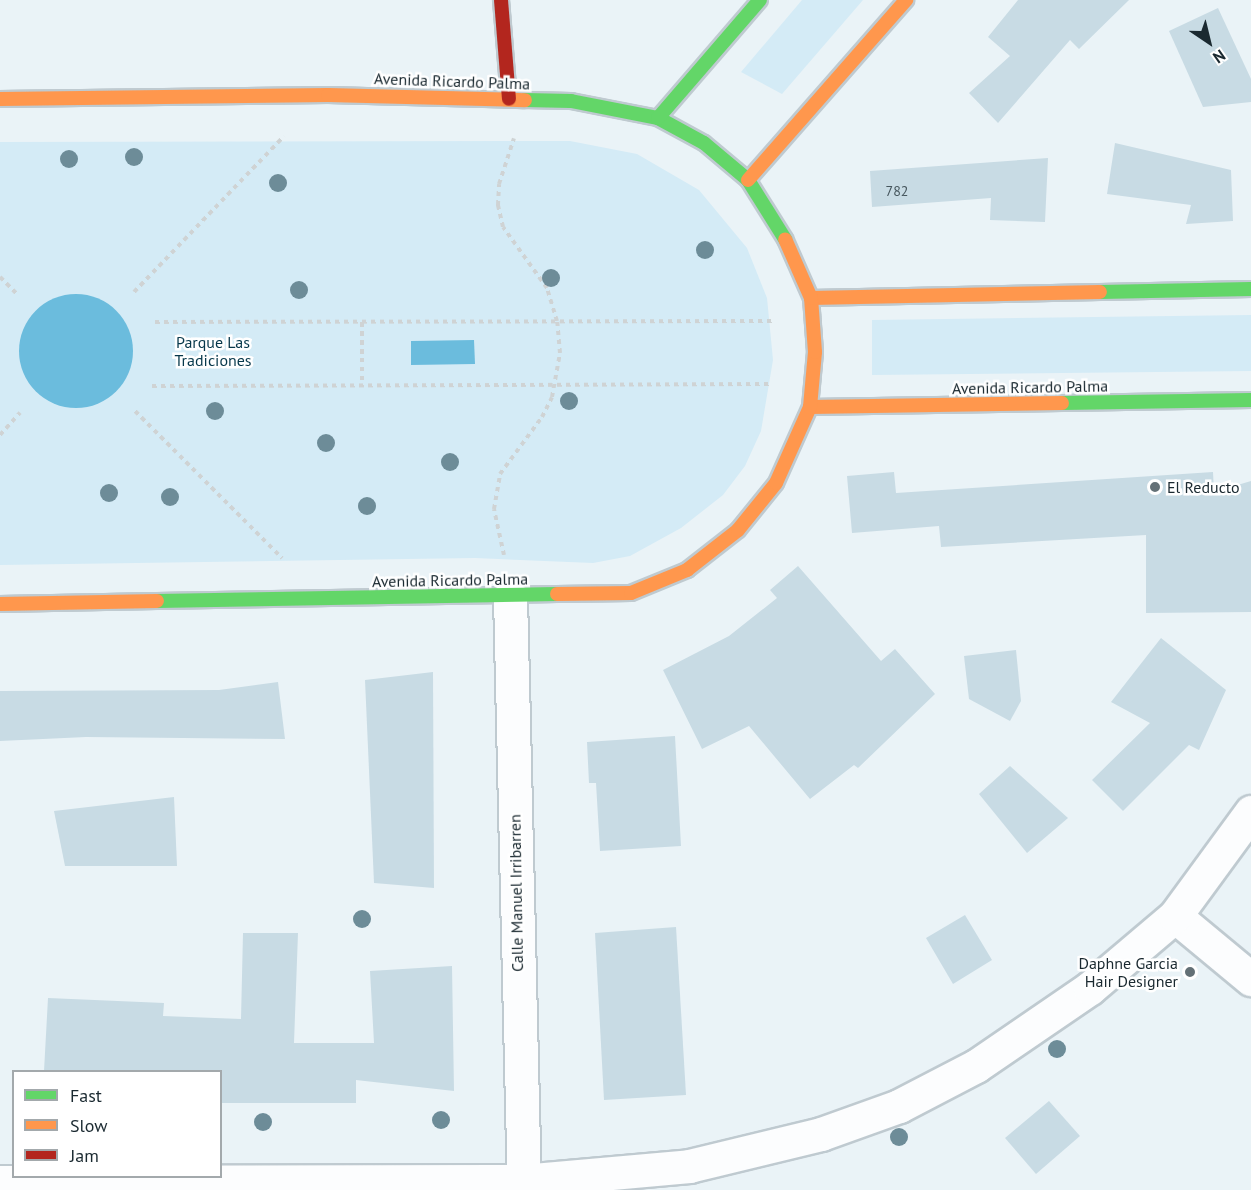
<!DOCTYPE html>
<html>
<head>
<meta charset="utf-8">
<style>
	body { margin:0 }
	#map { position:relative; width:1251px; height:1190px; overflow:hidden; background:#eaf3f7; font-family:"PT Sans",sans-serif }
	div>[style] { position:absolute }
	.green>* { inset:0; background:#d4ebf6 }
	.water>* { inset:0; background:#6bbcdd }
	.round { border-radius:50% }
	.building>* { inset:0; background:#c8dbe4 }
	.path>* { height:4px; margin-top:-2px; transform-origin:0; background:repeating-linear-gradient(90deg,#cfd3d4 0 4.5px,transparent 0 9px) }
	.roads { filter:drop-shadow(2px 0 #bfcad0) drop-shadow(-2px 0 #bfcad0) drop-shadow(0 2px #bfcad0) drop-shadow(0 -2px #bfcad0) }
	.street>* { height:33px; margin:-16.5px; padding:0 16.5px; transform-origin:16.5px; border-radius:16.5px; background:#fcfdfe }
	.fast>* { height:14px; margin:-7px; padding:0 7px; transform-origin:7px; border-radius:7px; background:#63d668 }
	.slow>* { height:14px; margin:-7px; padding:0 7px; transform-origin:7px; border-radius:7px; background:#ff974d }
	.jam>* { height:14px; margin:-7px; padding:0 7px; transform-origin:7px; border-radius:7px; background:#b3261e }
	.trees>* { width:18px; height:18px; margin:-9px; border-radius:50%; background:#6d8c98 }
	.dots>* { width:16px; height:16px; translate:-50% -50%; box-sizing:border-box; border:3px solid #fff; border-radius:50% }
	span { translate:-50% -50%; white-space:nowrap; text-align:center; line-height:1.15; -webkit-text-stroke:5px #fff; paint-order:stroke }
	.number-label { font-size:14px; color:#46565d }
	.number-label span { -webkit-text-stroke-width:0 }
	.street-label { font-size:16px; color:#1a2930 }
	.park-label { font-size:16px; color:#07384b }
	.poi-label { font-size:16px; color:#1a2930 }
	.left { translate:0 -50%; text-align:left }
	.right { translate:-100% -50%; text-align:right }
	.legend { position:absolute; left:12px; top:1070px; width:210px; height:108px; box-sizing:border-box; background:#fff; border:2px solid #a3a9ac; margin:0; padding:8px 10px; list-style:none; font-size:18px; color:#1a2930 }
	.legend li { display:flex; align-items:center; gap:12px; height:30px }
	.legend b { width:30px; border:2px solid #a3a9ac }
	.north { position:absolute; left:1179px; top:12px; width:60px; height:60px; -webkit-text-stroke:4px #fff; paint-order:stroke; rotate:145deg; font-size:16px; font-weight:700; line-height:24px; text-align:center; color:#1a2930 }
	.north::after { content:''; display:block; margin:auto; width:21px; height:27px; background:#1a2930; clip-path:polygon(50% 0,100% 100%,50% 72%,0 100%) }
</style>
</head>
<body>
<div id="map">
	<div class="green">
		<i style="clip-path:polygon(802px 0,863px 0,782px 94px,741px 72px)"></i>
		<i style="clip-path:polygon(570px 141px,637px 154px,699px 190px,747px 248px,767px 298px,773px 360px,761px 431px,745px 466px,723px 495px,681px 528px,630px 556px,593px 563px,475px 558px,0 565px,0 142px)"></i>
		<i style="clip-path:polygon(1251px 315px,1251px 371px,872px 375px,872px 320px)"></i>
	</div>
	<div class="water">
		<i class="round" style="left:19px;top:294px;width:114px;height:114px"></i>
		<i style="clip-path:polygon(474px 340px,475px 364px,411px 365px,411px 341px)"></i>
	</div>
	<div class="building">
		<i style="clip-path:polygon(1018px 0,1129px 0,1079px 49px,1070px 40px,998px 123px,969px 93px,1010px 56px,988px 37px)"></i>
		<i style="clip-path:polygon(1218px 8px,1251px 79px,1251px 102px,1203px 107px,1169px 31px)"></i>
		<i style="clip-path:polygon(1115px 143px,1231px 170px,1233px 221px,1186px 224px,1191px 205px,1107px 194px)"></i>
		<i style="clip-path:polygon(1048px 158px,1045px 222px,990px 220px,991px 198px,872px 207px,870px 171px)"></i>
		<i style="clip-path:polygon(894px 472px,896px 493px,1213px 472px,1214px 492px,1251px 481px,1251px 612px,1146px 613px,1146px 535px,941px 547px,939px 526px,852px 533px,847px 476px)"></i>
		<i style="clip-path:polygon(798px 566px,881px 661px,895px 649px,935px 694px,858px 768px,854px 765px,810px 799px,749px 726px,702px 749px,663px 670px,729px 636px,777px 598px,770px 590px)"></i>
		<i style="clip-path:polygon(1161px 638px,1226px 690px,1199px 750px,1189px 745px,1123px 811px,1092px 780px,1150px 723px,1111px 702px)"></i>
		<i style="clip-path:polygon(1016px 650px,1021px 701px,1010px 721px,969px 699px,964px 656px)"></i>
		<i style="clip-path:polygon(433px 672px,434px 888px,374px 883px,365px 680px)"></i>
		<i style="clip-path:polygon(278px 682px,285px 739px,86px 737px,0 741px,0 691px,219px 690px)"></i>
		<i style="clip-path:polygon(675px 736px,681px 846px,600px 851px,596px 783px,589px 783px,587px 742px)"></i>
		<i style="clip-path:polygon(1010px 766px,1068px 818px,1027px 853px,979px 794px)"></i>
		<i style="clip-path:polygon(174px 797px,177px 866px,65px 866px,54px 811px)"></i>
		<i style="clip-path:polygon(965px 915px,992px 960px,953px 984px,926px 938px)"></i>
		<i style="clip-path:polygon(676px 927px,686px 1095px,604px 1100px,595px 933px)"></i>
		<i style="clip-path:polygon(243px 933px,298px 933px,294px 1043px,374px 1043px,370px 971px,452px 966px,454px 1091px,356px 1080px,356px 1103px,220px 1103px,220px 1071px,44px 1071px,48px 998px,164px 1003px,163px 1016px,241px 1019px)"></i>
		<i style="clip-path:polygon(1049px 1101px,1080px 1136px,1036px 1174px,1005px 1138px)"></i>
	</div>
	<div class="path">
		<i style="left:0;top:277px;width:24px;rotate:45deg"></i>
		<i style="left:134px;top:292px;width:216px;rotate:-46.1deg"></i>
		<i style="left:155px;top:322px;width:620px;rotate:-0.09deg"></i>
		<i style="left:362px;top:322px;width:64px;rotate:90deg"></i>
		<i style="left:152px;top:386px;width:621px;rotate:-0.18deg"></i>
		<i style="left:135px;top:411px;width:208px;rotate:45deg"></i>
		<i style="left:0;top:435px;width:30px;rotate:-48deg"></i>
		<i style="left:504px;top:555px;width:47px;rotate:-102.3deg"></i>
		<i style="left:494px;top:509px;width:36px;rotate:-80deg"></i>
		<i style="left:500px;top:474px;width:71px;rotate:-53.6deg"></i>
		<i style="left:542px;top:417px;width:22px;rotate:-63deg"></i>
		<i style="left:552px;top:397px;width:45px;rotate:-79.7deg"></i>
		<i style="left:560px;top:353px;width:32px;rotate:-95deg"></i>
		<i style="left:557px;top:321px;width:34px;rotate:-107deg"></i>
		<i style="left:547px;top:288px;width:75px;rotate:-125.8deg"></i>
		<i style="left:503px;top:227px;width:23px;rotate:-103deg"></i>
		<i style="left:498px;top:205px;width:21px;rotate:-87deg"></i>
		<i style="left:499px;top:184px;width:48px;rotate:-71.9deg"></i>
	</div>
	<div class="roads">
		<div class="street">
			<i style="left:510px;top:596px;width:594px;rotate:88.65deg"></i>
			<i style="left:1175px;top:916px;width:99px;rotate:39.7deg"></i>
			<i style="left:0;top:1182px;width:522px;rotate:-0.11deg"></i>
			<i style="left:522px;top:1181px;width:168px;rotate:-5.1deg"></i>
			<i style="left:689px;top:1166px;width:136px;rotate:-13.6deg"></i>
			<i style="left:821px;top:1134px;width:83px;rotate:-19.7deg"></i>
			<i style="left:899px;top:1106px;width:87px;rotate:-27.5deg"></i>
			<i style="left:976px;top:1066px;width:138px;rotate:-34.4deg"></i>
			<i style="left:1090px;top:988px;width:111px;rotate:-40.3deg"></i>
			<i style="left:1175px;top:916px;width:129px;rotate:-53.8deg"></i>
		</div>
		<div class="fast">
			<i style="left:525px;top:100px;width:46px;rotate:1.2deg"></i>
			<i style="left:571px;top:101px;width:89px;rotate:11.1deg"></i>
			<i style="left:658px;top:118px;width:52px;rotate:28.5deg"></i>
			<i style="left:704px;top:143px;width:57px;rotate:40.1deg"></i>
			<i style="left:748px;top:180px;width:70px;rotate:57.9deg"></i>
			<i style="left:658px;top:118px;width:156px;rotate:-49.2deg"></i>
			<i style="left:1100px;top:292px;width:151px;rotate:-1.1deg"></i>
			<i style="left:1062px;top:403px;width:189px;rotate:-0.9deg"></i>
			<i style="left:157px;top:601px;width:400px;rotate:-1deg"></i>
		</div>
		<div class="slow">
			<i style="left:0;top:99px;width:328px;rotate:-0.7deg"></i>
			<i style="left:328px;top:95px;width:197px;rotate:1.5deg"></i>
			<i style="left:748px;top:180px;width:240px;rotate:-48.7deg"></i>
			<i style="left:811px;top:298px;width:289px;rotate:-1.2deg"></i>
			<i style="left:810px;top:407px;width:252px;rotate:-0.9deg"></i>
			<i style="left:557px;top:594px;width:74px;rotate:-0.8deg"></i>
			<i style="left:631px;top:593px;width:61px;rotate:-22.3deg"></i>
			<i style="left:687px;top:570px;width:65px;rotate:-38.1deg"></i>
			<i style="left:738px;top:530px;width:60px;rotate:-51deg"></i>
			<i style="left:776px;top:483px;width:83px;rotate:-65.9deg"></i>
			<i style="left:810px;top:407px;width:55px;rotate:-84.8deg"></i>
			<i style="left:815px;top:352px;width:54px;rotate:-94.2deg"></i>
			<i style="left:811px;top:298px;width:64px;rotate:-113.8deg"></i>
			<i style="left:0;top:604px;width:157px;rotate:-1.1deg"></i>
		</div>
		<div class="jam">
			<i style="left:501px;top:0;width:99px;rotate:85.4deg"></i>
		</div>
	</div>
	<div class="trees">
		<i style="left:134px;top:157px"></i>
		<i style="left:69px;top:159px"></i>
		<i style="left:278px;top:183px"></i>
		<i style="left:705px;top:250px"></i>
		<i style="left:551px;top:278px"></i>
		<i style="left:299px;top:290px"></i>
		<i style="left:569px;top:401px"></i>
		<i style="left:215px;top:411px"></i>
		<i style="left:326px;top:443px"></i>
		<i style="left:450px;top:462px"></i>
		<i style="left:109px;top:493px"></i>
		<i style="left:170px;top:497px"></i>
		<i style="left:367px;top:506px"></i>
		<i style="left:362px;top:919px"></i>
		<i style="left:1057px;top:1049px"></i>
		<i style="left:441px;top:1120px"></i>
		<i style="left:263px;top:1122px"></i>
		<i style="left:899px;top:1137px"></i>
	</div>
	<div class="dots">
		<i style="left:1155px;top:487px;background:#637076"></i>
		<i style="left:1190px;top:972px;background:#637076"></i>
	</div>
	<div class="number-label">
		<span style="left:897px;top:191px">782</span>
	</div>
	<div class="street-label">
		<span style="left:452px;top:81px;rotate:2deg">Avenida Ricardo Palma</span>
		<span style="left:1030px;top:387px;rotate:-1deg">Avenida Ricardo Palma</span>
		<span style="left:450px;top:580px;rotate:-1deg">Avenida Ricardo Palma</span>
		<span style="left:516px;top:893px;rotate:-91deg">Calle Manuel Irribarren</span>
	</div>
	<div class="park-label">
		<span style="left:213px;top:351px">Parque Las<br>Tradiciones</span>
	</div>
	<div class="poi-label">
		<span class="left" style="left:1167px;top:487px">El Reducto</span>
		<span class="right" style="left:1178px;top:972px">Daphne Garcia<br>Hair Designer</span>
	</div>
	<ul class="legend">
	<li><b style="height:8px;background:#63d668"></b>Fast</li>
	<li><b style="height:8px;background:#ff974d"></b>Slow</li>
	<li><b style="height:8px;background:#b3261e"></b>Jam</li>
	</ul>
	<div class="north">N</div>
</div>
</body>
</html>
